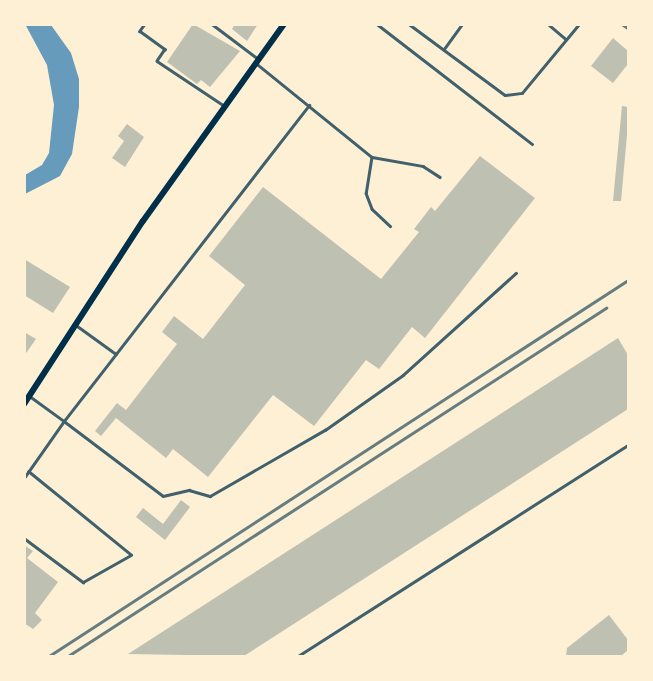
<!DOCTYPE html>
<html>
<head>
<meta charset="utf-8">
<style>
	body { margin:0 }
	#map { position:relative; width:653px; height:681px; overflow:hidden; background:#fdf0d5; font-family:"Exo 2",sans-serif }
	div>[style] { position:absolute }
	.water>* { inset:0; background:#669bbc }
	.building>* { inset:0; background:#bec0b2 }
	.service>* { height:2.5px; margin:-1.25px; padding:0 1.25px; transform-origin:1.25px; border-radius:1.25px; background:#3f606c }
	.secondary>* { height:6px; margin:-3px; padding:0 3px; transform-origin:3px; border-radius:3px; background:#003049 }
	.rail>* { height:2.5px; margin:-1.25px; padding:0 1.25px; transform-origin:1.25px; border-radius:1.25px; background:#657d81 }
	span { translate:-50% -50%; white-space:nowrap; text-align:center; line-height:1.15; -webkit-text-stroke:7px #fdf0d5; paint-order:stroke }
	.frame { position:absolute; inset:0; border:26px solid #fdf0d5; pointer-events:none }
</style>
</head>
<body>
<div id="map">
	<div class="water">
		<i style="clip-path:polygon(25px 24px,51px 25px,71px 53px,79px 79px,79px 107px,72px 154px,60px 176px,25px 194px,25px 175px,42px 165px,49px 153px,54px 105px,47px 65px)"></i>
	</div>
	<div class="building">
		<i style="clip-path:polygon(193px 24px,240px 51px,210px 87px,201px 80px,197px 84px,167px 62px)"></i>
		<i style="clip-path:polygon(235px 24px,258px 24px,247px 41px,232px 29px)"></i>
		<i style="clip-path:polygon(613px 38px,628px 51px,628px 64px,613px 83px,591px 66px)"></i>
		<i style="clip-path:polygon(622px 106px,628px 107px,628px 124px,621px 201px,613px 201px)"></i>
		<i style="clip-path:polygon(127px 124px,144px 137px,125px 167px,112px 158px,124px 141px,118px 136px)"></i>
		<i style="clip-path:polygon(480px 156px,535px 198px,425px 338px,412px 327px,379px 369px,366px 360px,314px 426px,273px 395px,208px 477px,173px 449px,166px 458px,116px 418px,101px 436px,95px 431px,117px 403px,126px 410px,177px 344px,162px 332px,174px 316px,203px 339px,245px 285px,209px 256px,263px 187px,381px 279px,419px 232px,414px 229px,431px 207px,435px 211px)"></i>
		<i style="clip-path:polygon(24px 259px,70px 287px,53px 313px,24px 295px)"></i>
		<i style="clip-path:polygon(24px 332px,36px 339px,24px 356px)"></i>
		<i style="clip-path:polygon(618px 338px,628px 355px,628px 409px,244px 656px,128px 654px)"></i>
		<i style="clip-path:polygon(181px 500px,190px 507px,165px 540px,136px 517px,143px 508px,163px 524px)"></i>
		<i style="clip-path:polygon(24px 545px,33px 551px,27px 558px,58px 582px,35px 613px,42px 620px,33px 629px,24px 623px)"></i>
		<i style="clip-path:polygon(609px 615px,628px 640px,628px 650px,621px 656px,566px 656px,567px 648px)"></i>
	</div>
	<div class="service">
		<i style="left:145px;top:24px;width:9px;rotate:126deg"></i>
		<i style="left:140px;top:31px;width:31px;rotate:36deg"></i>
		<i style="left:165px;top:49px;width:14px;rotate:124deg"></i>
		<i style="left:157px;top:61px;width:79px;rotate:33.7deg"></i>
		<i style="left:212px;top:24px;width:56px;rotate:37.1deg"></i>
		<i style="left:377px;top:24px;width:196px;rotate:37.7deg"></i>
		<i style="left:409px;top:24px;width:119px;rotate:36.5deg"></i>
		<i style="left:505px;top:95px;width:17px;rotate:-7deg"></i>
		<i style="left:522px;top:93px;width:89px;rotate:-50.4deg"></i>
		<i style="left:548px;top:24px;width:23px;rotate:40deg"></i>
		<i style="left:444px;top:49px;width:31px;rotate:-54deg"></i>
		<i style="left:257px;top:64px;width:148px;rotate:39deg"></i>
		<i style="left:372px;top:157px;width:52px;rotate:10deg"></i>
		<i style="left:423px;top:166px;width:20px;rotate:33deg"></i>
		<i style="left:372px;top:157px;width:36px;rotate:99deg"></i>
		<i style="left:366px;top:193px;width:17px;rotate:69deg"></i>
		<i style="left:372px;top:209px;width:25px;rotate:43deg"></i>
		<i style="left:76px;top:325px;width:49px;rotate:35.9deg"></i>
		<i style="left:116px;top:354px;width:315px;rotate:-52.2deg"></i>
		<i style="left:31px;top:397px;width:41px;rotate:36deg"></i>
		<i style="left:64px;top:421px;width:85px;rotate:-52.2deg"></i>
		<i style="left:24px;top:478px;width:70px;rotate:-54.9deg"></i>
		<i style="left:64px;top:421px;width:124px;rotate:37.1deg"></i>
		<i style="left:163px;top:496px;width:27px;rotate:-13deg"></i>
		<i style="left:189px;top:490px;width:22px;rotate:16deg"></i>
		<i style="left:210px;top:496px;width:133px;rotate:-29.9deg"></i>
		<i style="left:325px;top:430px;width:95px;rotate:-35.2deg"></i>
		<i style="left:403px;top:375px;width:152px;rotate:-42.1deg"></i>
		<i style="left:24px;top:538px;width:74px;rotate:36.7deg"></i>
		<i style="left:83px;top:582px;width:55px;rotate:-29.4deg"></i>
		<i style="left:131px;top:555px;width:132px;rotate:-140.9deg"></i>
		<i style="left:298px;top:656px;width:392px;rotate:-32.6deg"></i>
	</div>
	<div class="secondary">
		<i style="left:24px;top:404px;width:218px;rotate:-57deg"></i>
		<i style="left:143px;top:221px;width:242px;rotate:-54.4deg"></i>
	</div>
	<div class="rail">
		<i style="left:622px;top:24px;width:7px;rotate:34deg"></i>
		<i style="left:49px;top:656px;width:690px;rotate:-33deg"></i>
		<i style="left:68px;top:656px;width:641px;rotate:-32.9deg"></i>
	</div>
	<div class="frame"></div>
</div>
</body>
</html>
